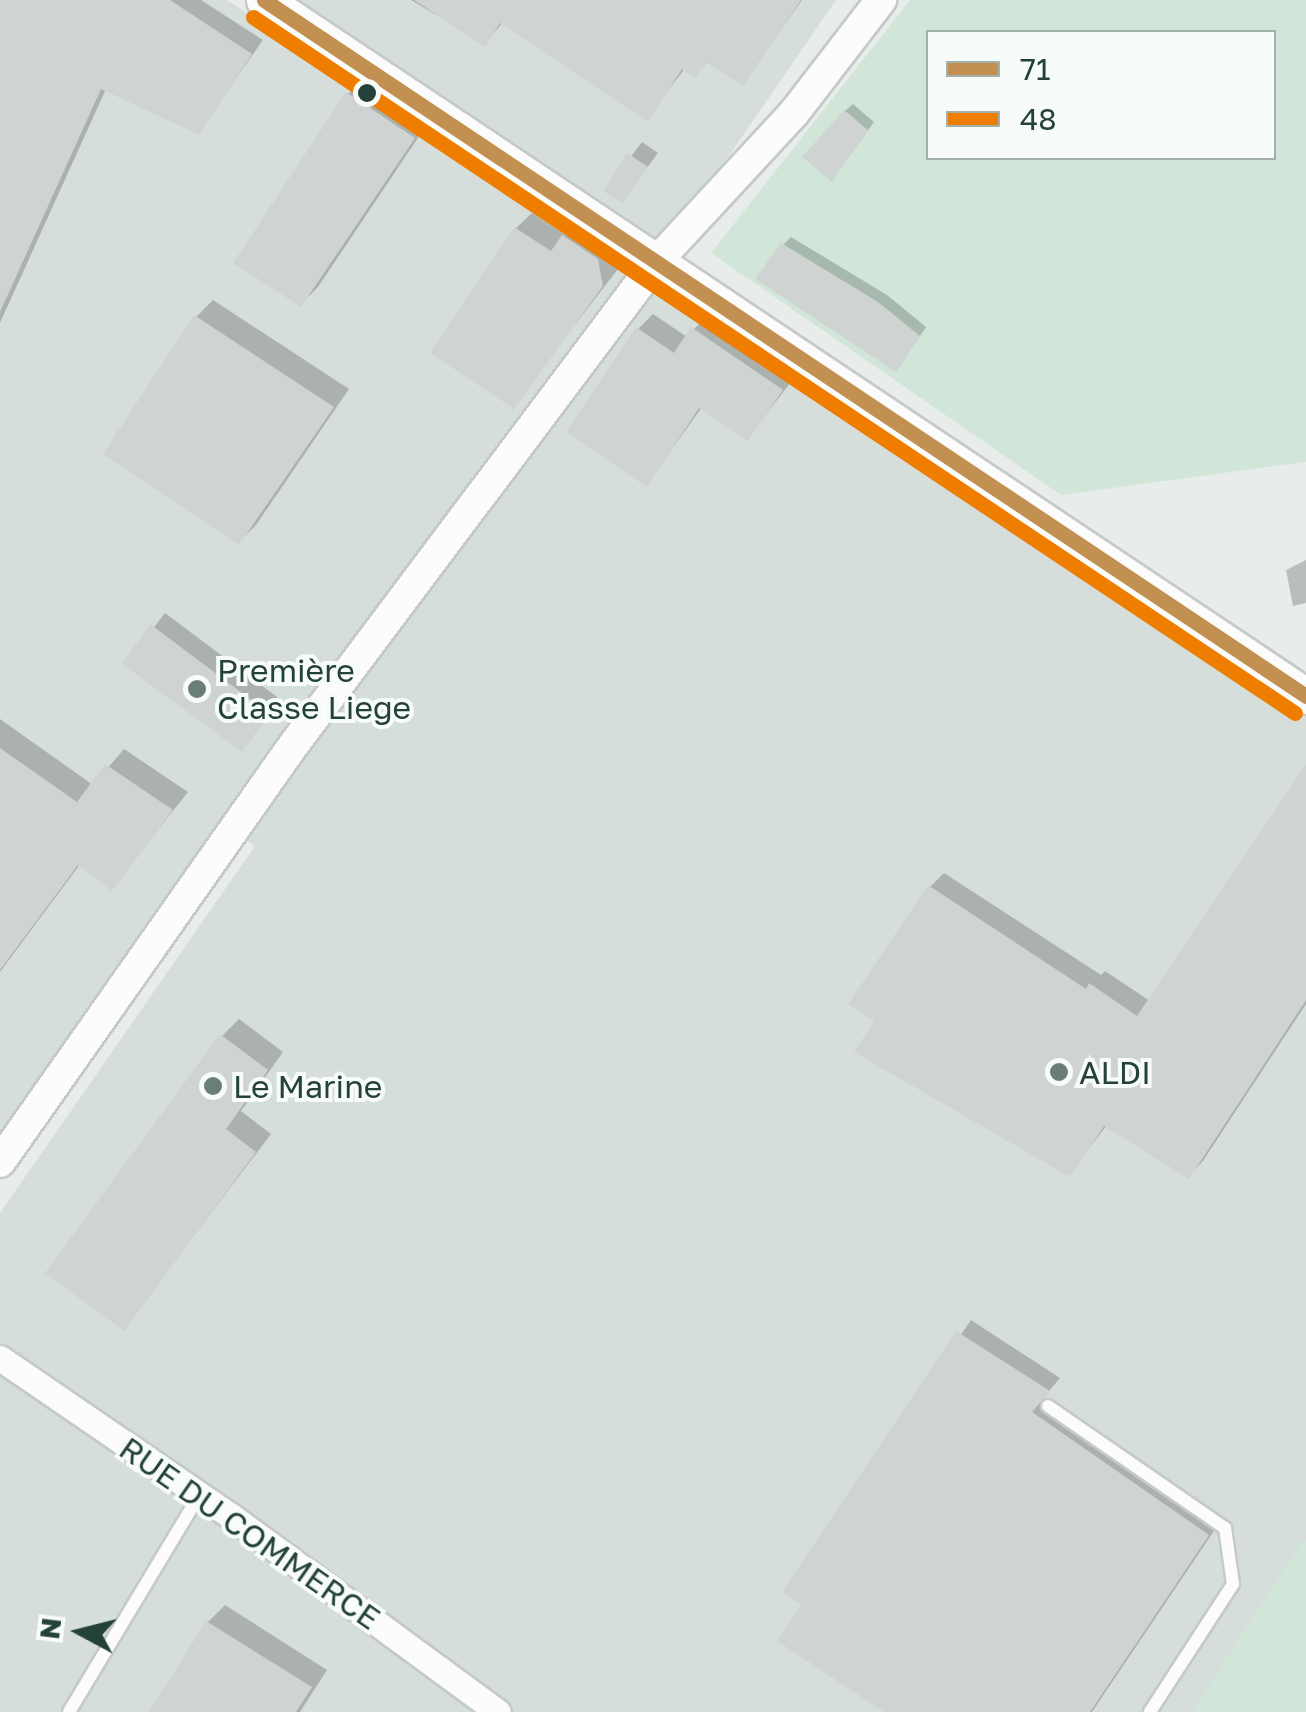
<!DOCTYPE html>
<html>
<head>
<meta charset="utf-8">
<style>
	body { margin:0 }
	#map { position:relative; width:1306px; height:1712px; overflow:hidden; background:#e8edeb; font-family:"Golos Text",sans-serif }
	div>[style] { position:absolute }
	.built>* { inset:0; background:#d6dedb }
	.green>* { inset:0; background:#d1e6d8 }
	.shadow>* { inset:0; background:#0003 }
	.building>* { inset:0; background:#cfd4d2 }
	.roads { filter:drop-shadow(2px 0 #c5cac8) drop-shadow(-2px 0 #c5cac8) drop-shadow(0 2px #c5cac8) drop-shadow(0 -2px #c5cac8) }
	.service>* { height:12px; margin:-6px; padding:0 6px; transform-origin:6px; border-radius:6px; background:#fcfcfc }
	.minor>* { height:25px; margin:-12.5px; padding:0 12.5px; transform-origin:12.5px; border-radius:12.5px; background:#fcfcfc }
	.tertiary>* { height:30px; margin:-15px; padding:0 15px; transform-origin:15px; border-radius:15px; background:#fcfcfc }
	.secondary>* { height:35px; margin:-17.5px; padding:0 17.5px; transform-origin:17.5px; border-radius:17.5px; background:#fcfcfc }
	.bus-1>* { height:15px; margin:-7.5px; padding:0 7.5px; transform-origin:7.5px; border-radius:7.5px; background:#c29151 }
	.bus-2>* { height:15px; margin:-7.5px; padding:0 7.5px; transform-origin:7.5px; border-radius:7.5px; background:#ef7d00 }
	.dots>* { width:28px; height:28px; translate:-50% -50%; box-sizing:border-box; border:5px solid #f7fbf9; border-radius:50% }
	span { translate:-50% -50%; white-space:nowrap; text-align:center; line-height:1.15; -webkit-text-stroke:8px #f7fbf9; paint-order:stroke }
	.poi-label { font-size:32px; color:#24423a }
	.left { translate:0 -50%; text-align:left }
	.street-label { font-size:32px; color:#24423a }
	.legend { position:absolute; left:926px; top:30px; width:350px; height:130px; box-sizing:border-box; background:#f7fbf9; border:2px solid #a3b1ad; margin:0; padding:12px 18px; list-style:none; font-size:30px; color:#24423a }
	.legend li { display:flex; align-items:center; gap:20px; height:50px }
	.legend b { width:50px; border:2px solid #a3b1ad }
	.north { position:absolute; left:30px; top:1582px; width:100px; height:100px; -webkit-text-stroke:8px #f7fbf9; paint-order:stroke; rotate:277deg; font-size:28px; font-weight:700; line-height:40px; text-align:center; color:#24423a }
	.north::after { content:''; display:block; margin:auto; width:35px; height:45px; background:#24423a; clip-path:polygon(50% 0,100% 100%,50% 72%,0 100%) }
</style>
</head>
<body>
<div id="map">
	<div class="built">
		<i style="clip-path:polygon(0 0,227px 0,1306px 708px,1306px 1712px,0 1712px,0 1213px,255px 846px,222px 822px,0 1170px)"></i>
		<i style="clip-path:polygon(273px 0,836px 0,656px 262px)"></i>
	</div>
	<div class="green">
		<i style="clip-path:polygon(evenodd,910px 0,1306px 0,1306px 462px,1061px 495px,711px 253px,910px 0,928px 32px,1274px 32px,1274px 158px,928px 158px,928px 32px)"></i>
		<i style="clip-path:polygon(1306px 1540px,1306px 1712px,1192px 1712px,1301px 1543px)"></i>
	</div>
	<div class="shadow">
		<i style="clip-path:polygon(0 0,201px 0,263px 40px,198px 132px,106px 89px,0 323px)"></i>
		<i style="clip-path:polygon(411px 0,802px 0,743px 83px,708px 61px,695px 74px,685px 68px,647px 119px,503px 22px,485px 44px)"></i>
		<i style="clip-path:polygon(365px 77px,430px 120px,318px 287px,301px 304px,348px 94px)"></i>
		<i style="clip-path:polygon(853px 104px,874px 122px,839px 171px,845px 111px)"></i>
		<i style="clip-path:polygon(642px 142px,658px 153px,622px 201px,606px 190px)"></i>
		<i style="clip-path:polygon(532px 213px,565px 235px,579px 221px,612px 243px,618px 269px,513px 405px,434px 353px,516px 228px)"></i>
		<i style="clip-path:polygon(791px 237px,887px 295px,926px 327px,903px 361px,783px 245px)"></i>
		<i style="clip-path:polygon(213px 300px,349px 389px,256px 525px,239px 542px,196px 317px)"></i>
		<i style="clip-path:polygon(653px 314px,687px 337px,708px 314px,797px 374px,748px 438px,702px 407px,647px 484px,638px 329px)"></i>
		<i style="clip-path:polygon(1306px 560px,1306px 603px,1293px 606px,1286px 570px)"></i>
		<i style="clip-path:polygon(165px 613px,281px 700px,242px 749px,126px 663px)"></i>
		<i style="clip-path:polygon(0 719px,93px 785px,124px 749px,188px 792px,112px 888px,81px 863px,0 972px)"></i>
		<i style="clip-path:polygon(1306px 770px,1306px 1004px,1203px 1161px,1189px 1176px,1107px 1125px,1069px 1174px,877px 1021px,930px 887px,944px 873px,1101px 975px,1105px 971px,1150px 1001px)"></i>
		<i style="clip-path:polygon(239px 1019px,283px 1052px,241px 1111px,271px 1134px,124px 1328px,222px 1036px)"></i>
		<i style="clip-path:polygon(971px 1320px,1060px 1378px,1043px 1398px,1220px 1522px,1092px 1712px,889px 1712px,804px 1604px,785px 1591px)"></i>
		<i style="clip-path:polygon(225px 1605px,327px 1670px,300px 1712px,152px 1712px,208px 1622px)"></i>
	</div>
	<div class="building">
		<i style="clip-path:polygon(0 0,170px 0,252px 54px,199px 135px,101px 89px,0 312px)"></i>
		<i style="clip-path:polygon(414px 0,801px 0,743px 86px,706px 62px,695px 78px,682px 69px,648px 122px,500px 23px,485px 47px)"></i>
		<i style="clip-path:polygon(346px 92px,415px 138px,301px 307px,233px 263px)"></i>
		<i style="clip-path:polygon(844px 110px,868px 130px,832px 182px,802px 157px)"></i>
		<i style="clip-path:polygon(627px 153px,648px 167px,623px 204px,603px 191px)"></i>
		<i style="clip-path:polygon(514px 227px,551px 251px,562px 235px,598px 259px,603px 286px,514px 409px,430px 353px)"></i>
		<i style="clip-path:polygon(781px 243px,878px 302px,920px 336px,896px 372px,755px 279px)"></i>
		<i style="clip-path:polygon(194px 315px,334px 407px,239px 545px,103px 454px)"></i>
		<i style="clip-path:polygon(636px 327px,674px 353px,691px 327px,783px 390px,748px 441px,699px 408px,647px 487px,566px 432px)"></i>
		<i style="clip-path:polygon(150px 624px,270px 714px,242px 752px,122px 664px)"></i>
		<i style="clip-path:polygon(0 748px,77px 802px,105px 764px,173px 810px,112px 891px,78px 865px,0 970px)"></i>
		<i style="clip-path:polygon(1306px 764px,1306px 1000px,1189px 1179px,1104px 1126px,1070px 1177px,854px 1052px,874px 1021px,848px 1004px,928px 885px,1086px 989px,1089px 983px,1137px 1016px)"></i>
		<i style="clip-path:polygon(220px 1034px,268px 1070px,226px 1129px,256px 1152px,124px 1331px,45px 1273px)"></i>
		<i style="clip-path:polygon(956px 1331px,1050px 1391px,1032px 1412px,1209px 1535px,1090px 1712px,884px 1712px,777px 1641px,801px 1605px,782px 1592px)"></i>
		<i style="clip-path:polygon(206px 1621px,312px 1687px,296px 1712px,149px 1712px)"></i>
	</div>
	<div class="roads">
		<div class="service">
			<i style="left:1048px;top:1406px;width:215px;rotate:34.6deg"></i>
			<i style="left:1225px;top:1528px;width:57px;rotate:81.9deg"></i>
			<i style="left:1233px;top:1584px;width:153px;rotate:123deg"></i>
			<i style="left:69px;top:1712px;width:254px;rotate:-59deg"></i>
		</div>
		<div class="minor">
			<i style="left:0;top:1358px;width:280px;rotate:34.4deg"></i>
			<i style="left:231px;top:1516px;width:331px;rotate:36.3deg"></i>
		</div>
		<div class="tertiary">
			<i style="left:0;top:1162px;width:507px;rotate:-54.87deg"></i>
			<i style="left:292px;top:747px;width:606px;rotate:-53.11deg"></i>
			<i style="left:656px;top:262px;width:203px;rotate:-47.2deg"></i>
			<i style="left:794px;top:113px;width:143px;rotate:-52.4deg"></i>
		</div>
		<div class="secondary">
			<i style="left:264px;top:0;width:1253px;rotate:33.74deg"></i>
		</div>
	</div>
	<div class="bus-1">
		<i style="left:264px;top:0;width:1253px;rotate:33.74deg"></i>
	</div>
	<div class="bus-2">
		<i style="left:253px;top:17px;width:1253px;rotate:33.74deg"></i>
	</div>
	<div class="dots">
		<i style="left:367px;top:93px;background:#24423a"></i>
		<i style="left:197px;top:689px;background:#697e78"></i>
		<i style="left:1059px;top:1072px;background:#697e78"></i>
		<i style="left:213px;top:1086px;background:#697e78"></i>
	</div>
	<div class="poi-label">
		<span class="left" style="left:217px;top:689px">Première<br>Classe Liege</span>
		<span class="left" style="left:1079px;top:1072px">ALDI</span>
		<span class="left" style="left:233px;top:1086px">Le Marine</span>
	</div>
	<div class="street-label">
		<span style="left:250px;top:1533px;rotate:35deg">RUE DU COMMERCE</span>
	</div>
	<ul class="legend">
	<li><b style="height:12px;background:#c29151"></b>71</li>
	<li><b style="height:12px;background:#ef7d00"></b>48</li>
	</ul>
	<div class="north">N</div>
</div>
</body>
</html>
